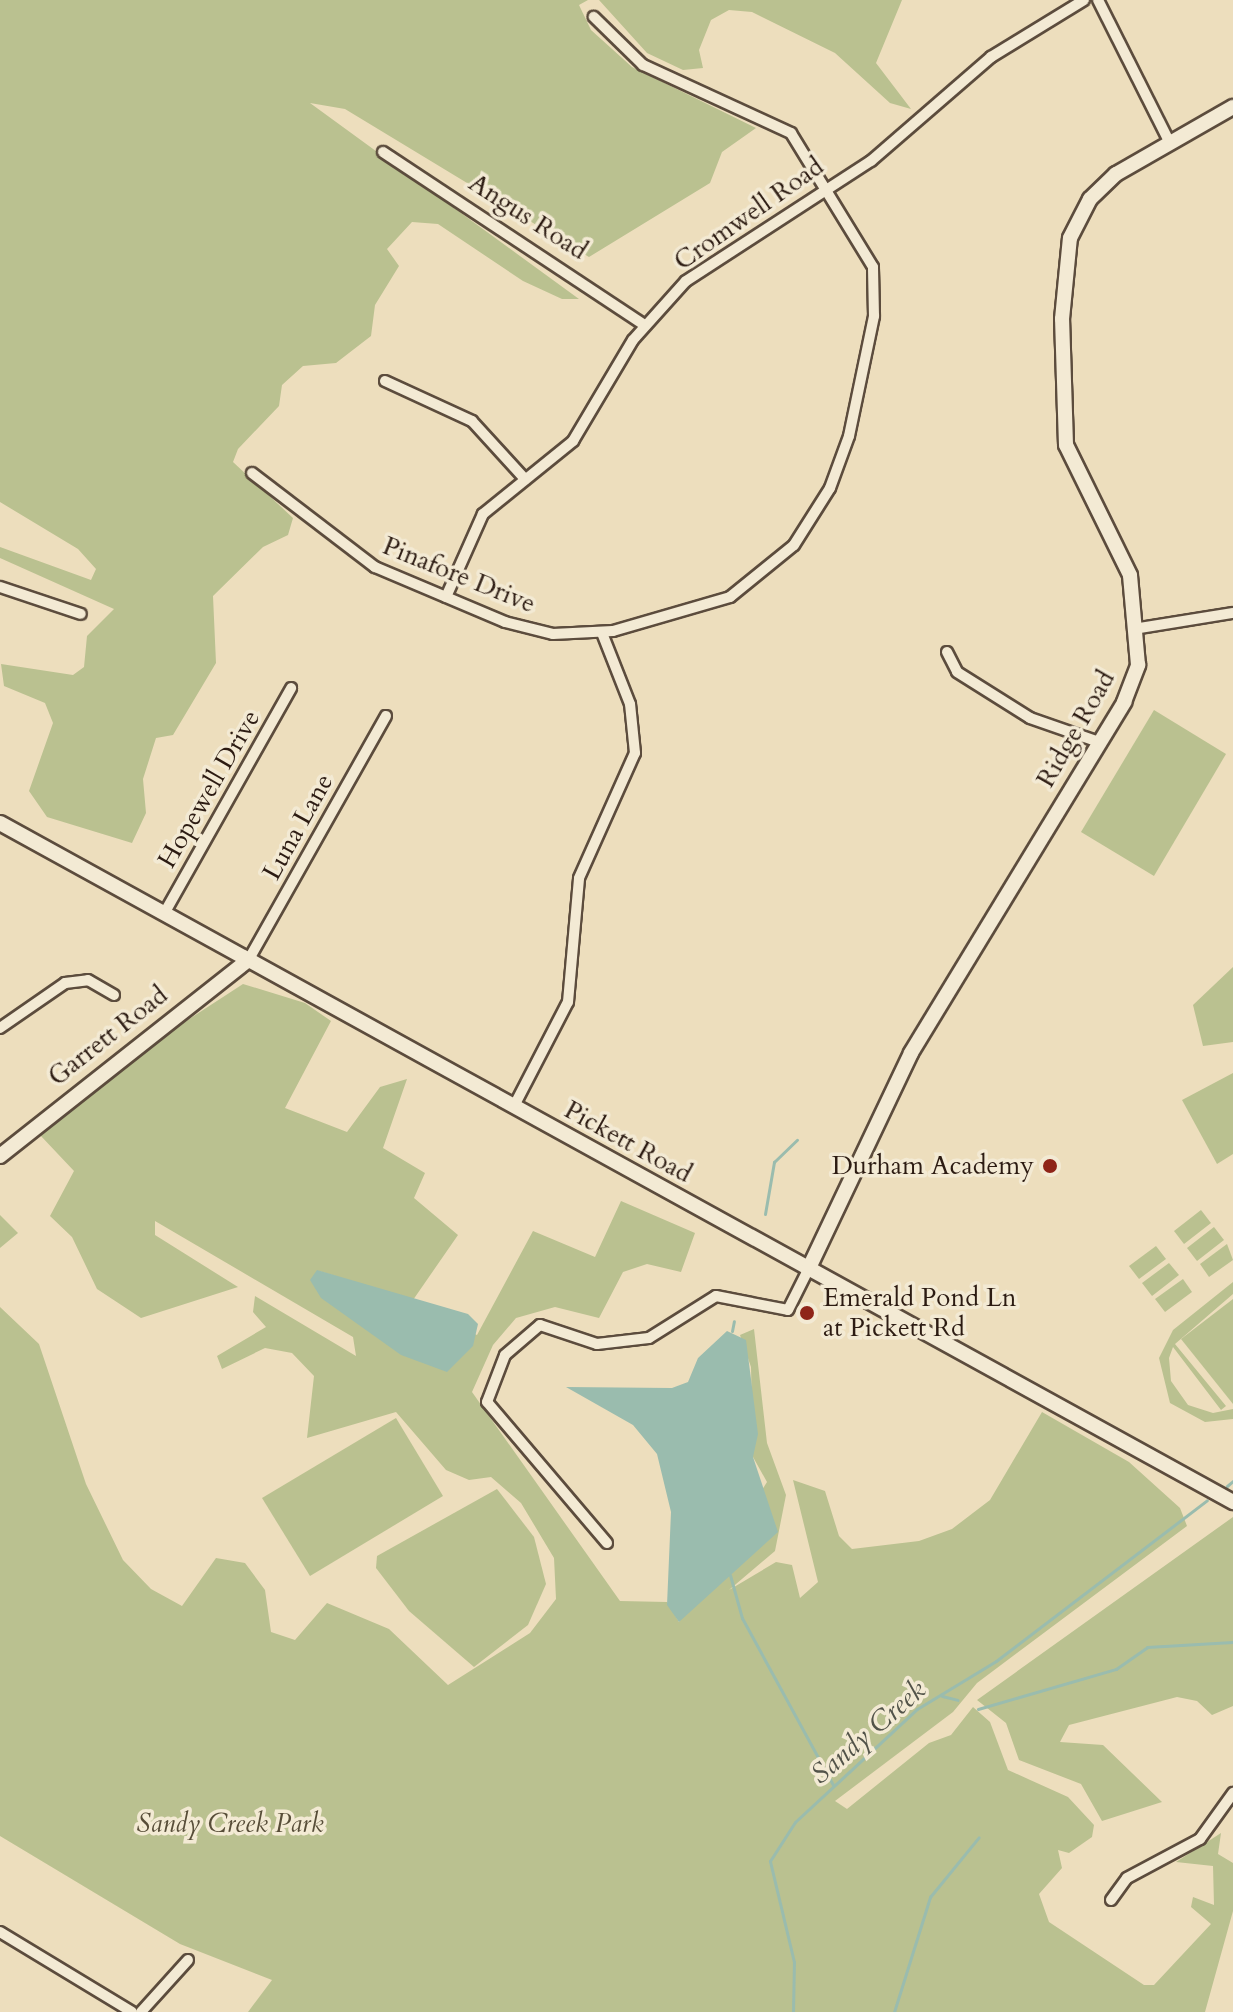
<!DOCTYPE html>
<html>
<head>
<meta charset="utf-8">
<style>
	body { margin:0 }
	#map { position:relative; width:1233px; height:2012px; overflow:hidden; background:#eddebd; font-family:Cardo,serif }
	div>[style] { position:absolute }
	.green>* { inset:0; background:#bac190 }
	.water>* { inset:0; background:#9abcae }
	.stream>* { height:3px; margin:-1.5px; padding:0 1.5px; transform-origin:1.5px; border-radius:1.5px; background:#9abcae }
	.roads { filter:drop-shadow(2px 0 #5c4c3d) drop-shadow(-2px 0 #5c4c3d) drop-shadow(0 2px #5c4c3d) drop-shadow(0 -2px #5c4c3d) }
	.street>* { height:10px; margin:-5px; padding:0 5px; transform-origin:5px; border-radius:5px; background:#f3ead4 }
	.secondary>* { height:14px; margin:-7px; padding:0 7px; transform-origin:7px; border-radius:7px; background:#f3ead4 }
	.dots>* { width:22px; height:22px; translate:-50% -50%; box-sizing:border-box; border:4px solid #f3ead4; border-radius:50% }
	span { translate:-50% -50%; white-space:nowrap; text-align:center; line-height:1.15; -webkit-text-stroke:7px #f3ead4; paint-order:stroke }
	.street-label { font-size:26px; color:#2c1b12 }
	.poi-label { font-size:26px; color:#2c1b12 }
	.right { translate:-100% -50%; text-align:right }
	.left { translate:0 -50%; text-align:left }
	.park-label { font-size:26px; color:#574d38; font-style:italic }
	.water-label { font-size:28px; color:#525349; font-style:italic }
</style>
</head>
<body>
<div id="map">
	<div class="green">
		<i style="clip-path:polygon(0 0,588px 0,579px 5px,591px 30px,632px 67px,756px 128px,722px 152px,710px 183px,589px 257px,345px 109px,310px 103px,579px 299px,562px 299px,523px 281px,438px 224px,412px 222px,387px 249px,399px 266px,375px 305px,371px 336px,336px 363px,303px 366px,282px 385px,279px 406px,238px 449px,233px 462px,293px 518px,288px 535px,263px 547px,213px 596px,216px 663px,173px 735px,156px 738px,143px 779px,146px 813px,132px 843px,47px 817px,29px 791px,53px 723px,45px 703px,4px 686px,1px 664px,73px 675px,84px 667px,87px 636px,114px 609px,0 558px,0 547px,91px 580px,96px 569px,78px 549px,0 502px)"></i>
		<i style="clip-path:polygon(599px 0,902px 0,876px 63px,911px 109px,890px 103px,835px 53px,752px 12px,729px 10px,711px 20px,699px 50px,703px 68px,683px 70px,647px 53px)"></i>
		<i style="clip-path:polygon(1154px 710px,1226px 754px,1154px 876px,1081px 832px)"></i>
		<i style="clip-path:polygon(1233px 967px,1233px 1042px,1203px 1046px,1193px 1005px)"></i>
		<i style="clip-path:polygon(243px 984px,305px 1003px,331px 1021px,285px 1108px,347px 1132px,380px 1087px,407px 1079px,383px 1148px,425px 1173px,414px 1198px,458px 1235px,413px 1300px,319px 1271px,477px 1335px,533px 1231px,595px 1257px,621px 1201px,695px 1233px,681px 1272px,647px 1264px,623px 1272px,599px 1318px,555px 1307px,516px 1318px,493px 1345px,472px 1392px,620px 1601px,667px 1602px,679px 1622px,767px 1482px,753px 1457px,751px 1367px,740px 1335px,754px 1329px,767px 1443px,786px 1495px,775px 1551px,729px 1590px,776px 1562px,792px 1565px,800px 1598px,818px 1582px,793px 1480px,825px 1491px,839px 1536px,852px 1549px,919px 1541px,952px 1529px,990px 1500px,1042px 1412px,1129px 1462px,1180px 1508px,1187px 1526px,977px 1683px,953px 1712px,835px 1801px,847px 1809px,929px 1743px,951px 1735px,973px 1707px,990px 1722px,1008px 1770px,1068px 1797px,1094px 1825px,1092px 1837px,1069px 1853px,1058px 1850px,1062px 1868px,1039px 1894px,1049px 1922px,1144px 1985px,1154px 1985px,1211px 1924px,1191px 1907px,1193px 1897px,1214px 1905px,1213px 1866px,1176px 1862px,1221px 1833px,1218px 1854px,1233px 1863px,1233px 1911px,1205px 2012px,248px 2012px,272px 1980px,180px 1944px,0 1836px,0 1307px,39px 1344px,86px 1484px,123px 1560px,151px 1589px,182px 1606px,216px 1558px,245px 1563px,265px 1590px,271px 1632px,295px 1640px,327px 1603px,389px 1629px,448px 1685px,530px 1633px,556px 1599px,554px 1558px,521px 1503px,491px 1477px,469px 1480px,446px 1470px,396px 1412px,307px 1438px,314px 1376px,292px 1353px,265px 1348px,222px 1369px,217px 1356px,266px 1327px,253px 1312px,255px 1296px,356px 1356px,353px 1337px,155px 1221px,155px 1235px,238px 1287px,141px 1318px,97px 1289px,72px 1237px,50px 1216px,74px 1171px,40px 1135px,157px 1040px)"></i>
		<i style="clip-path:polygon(1233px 1073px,1233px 1154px,1217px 1164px,1182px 1100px)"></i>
		<i style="clip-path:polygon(1201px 1210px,1211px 1223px,1184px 1244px,1174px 1231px)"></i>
		<i style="clip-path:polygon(0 1215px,18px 1233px,0 1248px)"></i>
		<i style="clip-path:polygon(1214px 1227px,1224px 1240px,1197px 1261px,1187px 1248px)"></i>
		<i style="clip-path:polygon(1227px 1244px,1233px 1260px,1209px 1277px,1200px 1264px)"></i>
		<i style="clip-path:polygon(1156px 1246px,1166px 1259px,1139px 1279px,1129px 1266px)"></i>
		<i style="clip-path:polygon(1169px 1263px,1179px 1275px,1152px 1296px,1142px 1283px)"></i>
		<i style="clip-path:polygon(1183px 1279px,1192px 1292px,1165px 1312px,1155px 1299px)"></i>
		<i style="clip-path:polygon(1233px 1282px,1233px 1294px,1175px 1344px,1226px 1406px,1221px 1410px,1173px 1347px,1169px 1358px,1171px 1381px,1188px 1405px,1213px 1413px,1233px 1409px,1233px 1419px,1205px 1422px,1170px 1403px,1159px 1358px,1173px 1330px)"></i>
		<i style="clip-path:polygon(1233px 1299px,1233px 1404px,1181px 1339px)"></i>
		<i style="clip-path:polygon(396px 1418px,443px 1496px,310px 1576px,262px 1498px)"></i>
		<i style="clip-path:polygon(497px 1489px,534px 1537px,546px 1584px,528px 1625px,474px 1667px,409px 1611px,376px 1568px,377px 1556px)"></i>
		<i style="clip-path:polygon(1233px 1517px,1233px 1706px,1212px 1715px,1197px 1701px,1177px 1697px,1069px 1725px,1060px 1742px,1103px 1745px,1162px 1802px,1102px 1821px,1081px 1784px,1019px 1760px,1006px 1723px,977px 1700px)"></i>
	</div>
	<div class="water">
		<i style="clip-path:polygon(317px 1270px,468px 1314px,478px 1324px,473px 1346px,447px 1372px,401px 1355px,321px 1298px,310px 1280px)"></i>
		<i style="clip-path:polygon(727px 1331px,746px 1340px,758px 1434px,753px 1457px,778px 1532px,679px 1622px,667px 1605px,671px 1512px,657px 1454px,633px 1425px,566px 1387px,672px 1388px,688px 1382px,698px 1358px)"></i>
	</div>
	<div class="stream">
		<i style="left:765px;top:1214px;width:53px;rotate:-80.2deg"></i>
		<i style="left:774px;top:1162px;width:32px;rotate:-44deg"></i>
		<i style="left:732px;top:1331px;width:10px;rotate:-79deg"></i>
		<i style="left:1227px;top:1486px;width:8px;rotate:-40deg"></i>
		<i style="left:730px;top:1575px;width:45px;rotate:74.4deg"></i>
		<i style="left:742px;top:1618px;width:190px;rotate:61.4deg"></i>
		<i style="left:942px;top:1696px;width:16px;rotate:14deg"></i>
		<i style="left:978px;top:1709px;width:144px;rotate:-16.2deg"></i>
		<i style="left:1116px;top:1669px;width:38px;rotate:-35deg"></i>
		<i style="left:1147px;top:1647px;width:86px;rotate:-3.3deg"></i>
		<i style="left:793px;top:2012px;width:50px;rotate:-88.9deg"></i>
		<i style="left:794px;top:1962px;width:104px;rotate:-103.4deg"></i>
		<i style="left:770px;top:1861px;width:46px;rotate:-57.3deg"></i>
		<i style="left:795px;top:1822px;width:166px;rotate:-42.8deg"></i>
		<i style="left:917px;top:1709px;width:92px;rotate:-31.3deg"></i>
		<i style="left:996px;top:1661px;width:265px;rotate:-37.3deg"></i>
		<i style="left:894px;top:2012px;width:121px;rotate:-72.6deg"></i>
		<i style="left:930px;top:1897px;width:77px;rotate:-50.8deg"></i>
	</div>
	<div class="roads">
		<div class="street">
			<i style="left:1098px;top:0;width:156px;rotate:63.3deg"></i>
			<i style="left:383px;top:152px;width:313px;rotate:33.5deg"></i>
			<i style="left:385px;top:381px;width:96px;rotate:24.7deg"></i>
			<i style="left:472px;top:421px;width:79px;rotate:47.6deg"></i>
			<i style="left:252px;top:473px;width:155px;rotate:37.4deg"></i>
			<i style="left:375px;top:567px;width:141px;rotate:22.9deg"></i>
			<i style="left:505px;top:622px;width:49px;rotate:14deg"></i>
			<i style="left:553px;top:634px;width:60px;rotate:-2.9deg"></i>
			<i style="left:613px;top:631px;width:122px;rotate:-16.2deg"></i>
			<i style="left:730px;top:597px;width:82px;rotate:-39.1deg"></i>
			<i style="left:794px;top:545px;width:67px;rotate:-57.7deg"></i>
			<i style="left:830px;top:488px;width:55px;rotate:-69.9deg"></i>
			<i style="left:849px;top:436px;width:123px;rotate:-78.2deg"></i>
			<i style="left:874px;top:316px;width:49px;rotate:-91.2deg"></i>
			<i style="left:873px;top:267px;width:157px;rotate:-121.5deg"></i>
			<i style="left:791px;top:133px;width:163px;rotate:-155.3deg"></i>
			<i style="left:643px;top:65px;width:69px;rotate:-135.6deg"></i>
			<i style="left:0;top:587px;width:85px;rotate:18.4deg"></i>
			<i style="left:446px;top:597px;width:91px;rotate:-66deg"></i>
			<i style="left:483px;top:514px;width:116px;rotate:-39deg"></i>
			<i style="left:573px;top:441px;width:117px;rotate:-59.3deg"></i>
			<i style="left:633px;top:340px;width:79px;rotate:-48.1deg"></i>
			<i style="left:686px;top:281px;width:221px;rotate:-33deg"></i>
			<i style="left:871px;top:161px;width:159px;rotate:-40.9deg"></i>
			<i style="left:991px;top:57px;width:109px;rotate:-31.5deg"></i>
			<i style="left:1140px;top:628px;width:94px;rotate:-9.2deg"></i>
			<i style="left:947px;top:652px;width:22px;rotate:63deg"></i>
			<i style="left:957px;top:672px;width:86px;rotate:32.2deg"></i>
			<i style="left:1030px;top:718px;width:73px;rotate:19.2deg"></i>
			<i style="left:165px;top:912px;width:257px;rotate:-60.6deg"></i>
			<i style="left:249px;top:959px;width:279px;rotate:-60.6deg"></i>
			<i style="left:0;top:1028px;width:79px;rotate:-34.7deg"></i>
			<i style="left:65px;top:983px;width:23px;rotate:-7deg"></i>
			<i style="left:88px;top:980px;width:30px;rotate:30deg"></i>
			<i style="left:514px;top:1106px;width:117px;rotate:-62.6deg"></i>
			<i style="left:568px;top:1002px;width:124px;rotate:-84.9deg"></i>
			<i style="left:579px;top:878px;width:137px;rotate:-65.9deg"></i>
			<i style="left:635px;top:753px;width:49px;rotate:-95.8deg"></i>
			<i style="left:630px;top:704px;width:76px;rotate:-111.5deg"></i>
			<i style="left:607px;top:1543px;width:185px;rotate:-130.4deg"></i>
			<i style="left:487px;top:1402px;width:50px;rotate:-69deg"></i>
			<i style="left:505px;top:1355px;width:46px;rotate:-40.6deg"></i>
			<i style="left:540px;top:1325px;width:60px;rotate:18.4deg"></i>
			<i style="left:597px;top:1344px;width:52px;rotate:-6.6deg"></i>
			<i style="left:649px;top:1338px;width:79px;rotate:-32.1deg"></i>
			<i style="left:716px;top:1296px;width:73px;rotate:11deg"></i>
			<i style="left:788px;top:1310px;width:45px;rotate:-63.4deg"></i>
			<i style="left:1111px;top:1900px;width:27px;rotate:-54deg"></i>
			<i style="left:1127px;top:1878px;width:83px;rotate:-28.1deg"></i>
			<i style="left:1200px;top:1839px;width:57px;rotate:-54.3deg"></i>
			<i style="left:0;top:1932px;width:154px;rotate:31.2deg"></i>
			<i style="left:141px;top:2012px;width:70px;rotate:-47.9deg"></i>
		</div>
		<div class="secondary">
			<i style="left:0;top:823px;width:1408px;rotate:28.84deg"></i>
			<i style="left:0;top:1156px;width:318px;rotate:-38.3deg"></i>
			<i style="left:808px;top:1270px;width:240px;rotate:-64.6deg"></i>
			<i style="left:911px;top:1053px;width:411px;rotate:-58.7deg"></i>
			<i style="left:1124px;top:702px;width:40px;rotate:-69deg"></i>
			<i style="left:1138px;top:665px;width:90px;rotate:-95.1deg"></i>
			<i style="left:1130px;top:575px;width:145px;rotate:-116.2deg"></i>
			<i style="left:1066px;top:445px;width:126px;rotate:-91.8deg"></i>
			<i style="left:1062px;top:319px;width:81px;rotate:-84.4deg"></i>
			<i style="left:1070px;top:238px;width:44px;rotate:-62.9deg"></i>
			<i style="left:1090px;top:199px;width:36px;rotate:-44deg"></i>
			<i style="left:1116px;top:174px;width:135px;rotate:-29.8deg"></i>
		</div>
	</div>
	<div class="dots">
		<i style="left:1050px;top:1166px;background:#8f2418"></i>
		<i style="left:807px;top:1313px;background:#8f2418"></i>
	</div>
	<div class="street-label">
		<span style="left:749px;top:214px;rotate:-35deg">Cromwell Road</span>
		<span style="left:528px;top:217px;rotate:33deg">Angus Road</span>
		<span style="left:459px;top:575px;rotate:22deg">Pinafore Drive</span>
		<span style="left:1076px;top:729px;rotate:-60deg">Ridge Road</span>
		<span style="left:209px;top:789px;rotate:-60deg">Hopewell Drive</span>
		<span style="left:298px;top:827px;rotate:-61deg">Luna Lane</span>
		<span style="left:108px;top:1036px;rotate:-38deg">Garrett Road</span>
		<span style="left:628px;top:1142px;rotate:29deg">Pickett Road</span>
	</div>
	<div class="poi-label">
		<span class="right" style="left:1034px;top:1166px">Durham Academy</span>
		<span class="left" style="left:823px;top:1313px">Emerald Pond Ln<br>at Pickett Rd</span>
	</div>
	<div class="park-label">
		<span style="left:230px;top:1824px">Sandy Creek Park</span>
	</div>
	<div class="water-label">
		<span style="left:868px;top:1732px;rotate:-41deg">Sandy Creek</span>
	</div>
</div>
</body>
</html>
